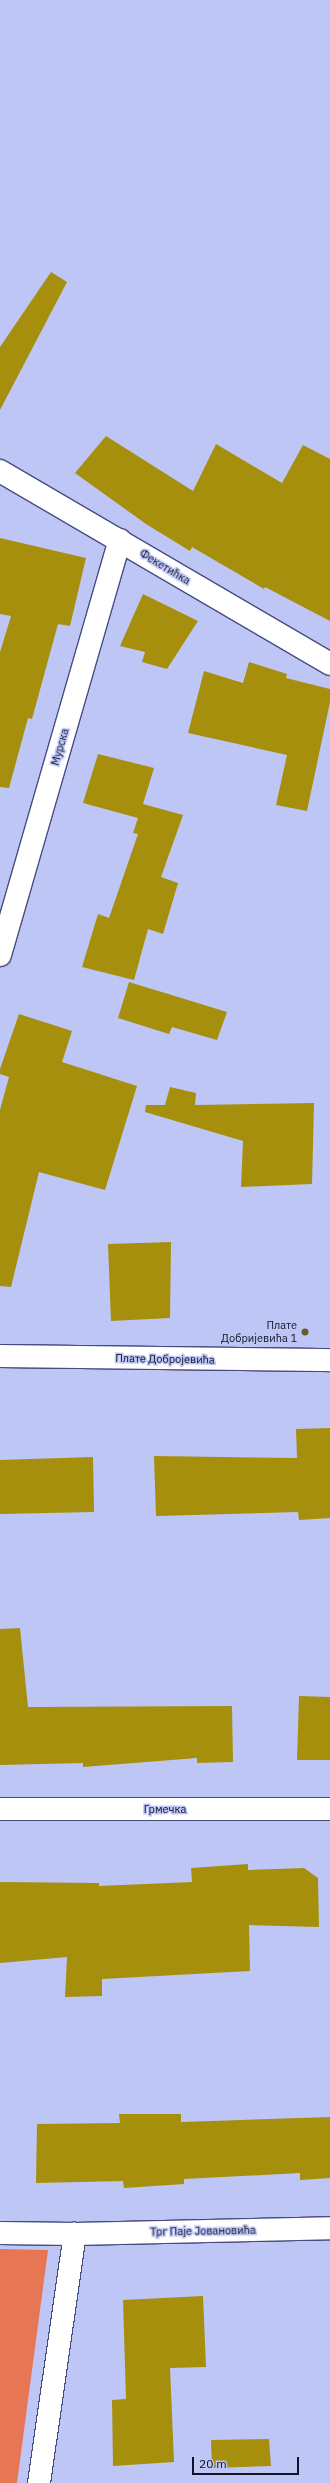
<!DOCTYPE html>
<html>
<head>
<meta charset="utf-8">
<style>
	body { margin:0 }
	#map { position:relative; width:330px; height:2483px; overflow:hidden; background:#bec6f5; font-family:"IBM Plex Sans",sans-serif }
	div>[style] { position:absolute }
	.green>* { inset:0; background:#e77654 }
	.building>* { inset:0; background:#a68f0c }
	.roads { filter:drop-shadow(1px 0 #474c7e) drop-shadow(-1px 0 #474c7e) drop-shadow(0 1px #474c7e) drop-shadow(0 -1px #474c7e) }
	.minor>* { height:22px; margin:-11px; padding:0 11px; transform-origin:11px; border-radius:11px; background:#fff }
	.dots>* { width:11px; height:11px; translate:-50% -50%; box-sizing:border-box; border:2px solid #bec6f5; border-radius:50% }
	span { translate:-50% -50%; white-space:nowrap; text-align:center; line-height:1.15; -webkit-text-stroke:3px #bec6f5; paint-order:stroke }
	.street-label { font-size:11px; color:#0f1125 }
	.poi-label { font-size:11px; color:#0f1125 }
	.right { translate:-100% -50%; text-align:right }
	.scale { position:absolute; left:192px; top:2457px; width:107px; height:18px; box-sizing:border-box; border:2px solid #0f1125; border-top:0; padding-left:5px; font-size:12px; line-height:14px; white-space:nowrap; color:#0f1125; -webkit-text-stroke:3px #bec6f5; paint-order:stroke }
</style>
</head>
<body>
<div id="map">
	<div class="green">
		<i style="clip-path:polygon(0 2249px,48px 2250px,17px 2483px,0 2483px)"></i>
	</div>
	<div class="building">
		<i style="clip-path:polygon(51px 272px,67px 282px,0 410px,0 347px)"></i>
		<i style="clip-path:polygon(106px 436px,193px 491px,216px 444px,282px 483px,303px 445px,330px 459px,330px 621px,265px 587px,264px 589px,192px 547px,190px 551px,146px 524px,75px 473px)"></i>
		<i style="clip-path:polygon(0 538px,86px 558px,70px 626px,58px 624px,32px 719px,28px 718px,9px 788px,0 787px,0 652px,11px 616px,0 614px)"></i>
		<i style="clip-path:polygon(143px 594px,198px 621px,167px 669px,142px 662px,145px 652px,120px 646px)"></i>
		<i style="clip-path:polygon(249px 662px,287px 674px,286px 678px,330px 689px,330px 702px,307px 811px,276px 805px,287px 755px,188px 733px,204px 671px,243px 683px)"></i>
		<i style="clip-path:polygon(98px 754px,154px 768px,143px 804px,183px 815px,161px 877px,178px 883px,163px 934px,148px 929px,134px 980px,82px 967px,98px 914px,109px 918px,138px 834px,133px 833px,138px 818px,83px 803px)"></i>
		<i style="clip-path:polygon(129px 982px,227px 1012px,217px 1040px,172px 1027px,169px 1034px,118px 1018px)"></i>
		<i style="clip-path:polygon(19px 1014px,72px 1031px,62px 1062px,137px 1086px,105px 1190px,39px 1172px,11px 1287px,0 1286px,0 1110px,9px 1077px,0 1074px,0 1069px)"></i>
		<i style="clip-path:polygon(170px 1087px,196px 1093px,195px 1105px,314px 1103px,312px 1184px,241px 1187px,243px 1141px,145px 1112px,146px 1105px,165px 1105px)"></i>
		<i style="clip-path:polygon(171px 1242px,170px 1318px,111px 1321px,108px 1244px)"></i>
		<i style="clip-path:polygon(330px 1428px,330px 1518px,299px 1520px,298px 1512px,156px 1516px,154px 1456px,297px 1458px,296px 1429px)"></i>
		<i style="clip-path:polygon(93px 1457px,94px 1512px,0 1514px,0 1460px)"></i>
		<i style="clip-path:polygon(20px 1628px,28px 1707px,232px 1706px,233px 1762px,197px 1763px,197px 1758px,83px 1767px,83px 1763px,0 1765px,0 1629px)"></i>
		<i style="clip-path:polygon(299px 1696px,330px 1697px,330px 1760px,297px 1760px)"></i>
		<i style="clip-path:polygon(248px 1864px,248px 1870px,304px 1868px,318px 1878px,319px 1927px,249px 1925px,250px 1971px,102px 1979px,102px 1996px,65px 1997px,67px 1957px,0 1963px,0 1882px,99px 1883px,99px 1886px,192px 1882px,191px 1868px)"></i>
		<i style="clip-path:polygon(119px 2114px,181px 2114px,181px 2122px,330px 2117px,330px 2178px,300px 2180px,300px 2173px,184px 2179px,184px 2184px,124px 2188px,123px 2181px,36px 2183px,37px 2124px,120px 2123px)"></i>
		<i style="clip-path:polygon(203px 2296px,206px 2367px,170px 2368px,174px 2462px,113px 2466px,112px 2400px,126px 2399px,123px 2300px)"></i>
		<i style="clip-path:polygon(269px 2439px,271px 2466px,212px 2468px,211px 2440px)"></i>
	</div>
	<div class="roads">
		<div class="minor">
			<i style="left:0;top:471px;width:382px;rotate:30.3deg"></i>
			<i style="left:0;top:955px;width:432px;rotate:-73.9deg"></i>
			<i style="left:0;top:1356px;width:330px;rotate:0.7deg"></i>
			<i style="left:0;top:1809px;width:330px"></i>
			<i style="left:0;top:2233px;width:75px;rotate:0.8deg"></i>
			<i style="left:75px;top:2234px;width:255px;rotate:-1.3deg"></i>
			<i style="left:39px;top:2483px;width:252px;rotate:-81.8deg"></i>
		</div>
	</div>
	<div class="dots">
		<i style="left:305px;top:1332px;background:#685d2a"></i>
	</div>
	<div class="street-label">
		<span style="left:165px;top:567px;rotate:31deg">Фекетићка</span>
		<span style="left:60px;top:747px;rotate:-74deg">Мурска</span>
		<span style="left:165px;top:1359px;rotate:1deg">Плате Добројевића</span>
		<span style="left:165px;top:1809px">Грмечка</span>
		<span style="left:203px;top:2231px;rotate:-1deg">Трг Паје Јовановића</span>
	</div>
	<div class="poi-label">
		<span class="right" style="left:297px;top:1332px">Плате<br>Добријевића 1</span>
	</div>
	<div class="scale">20 m</div>
</div>
</body>
</html>
